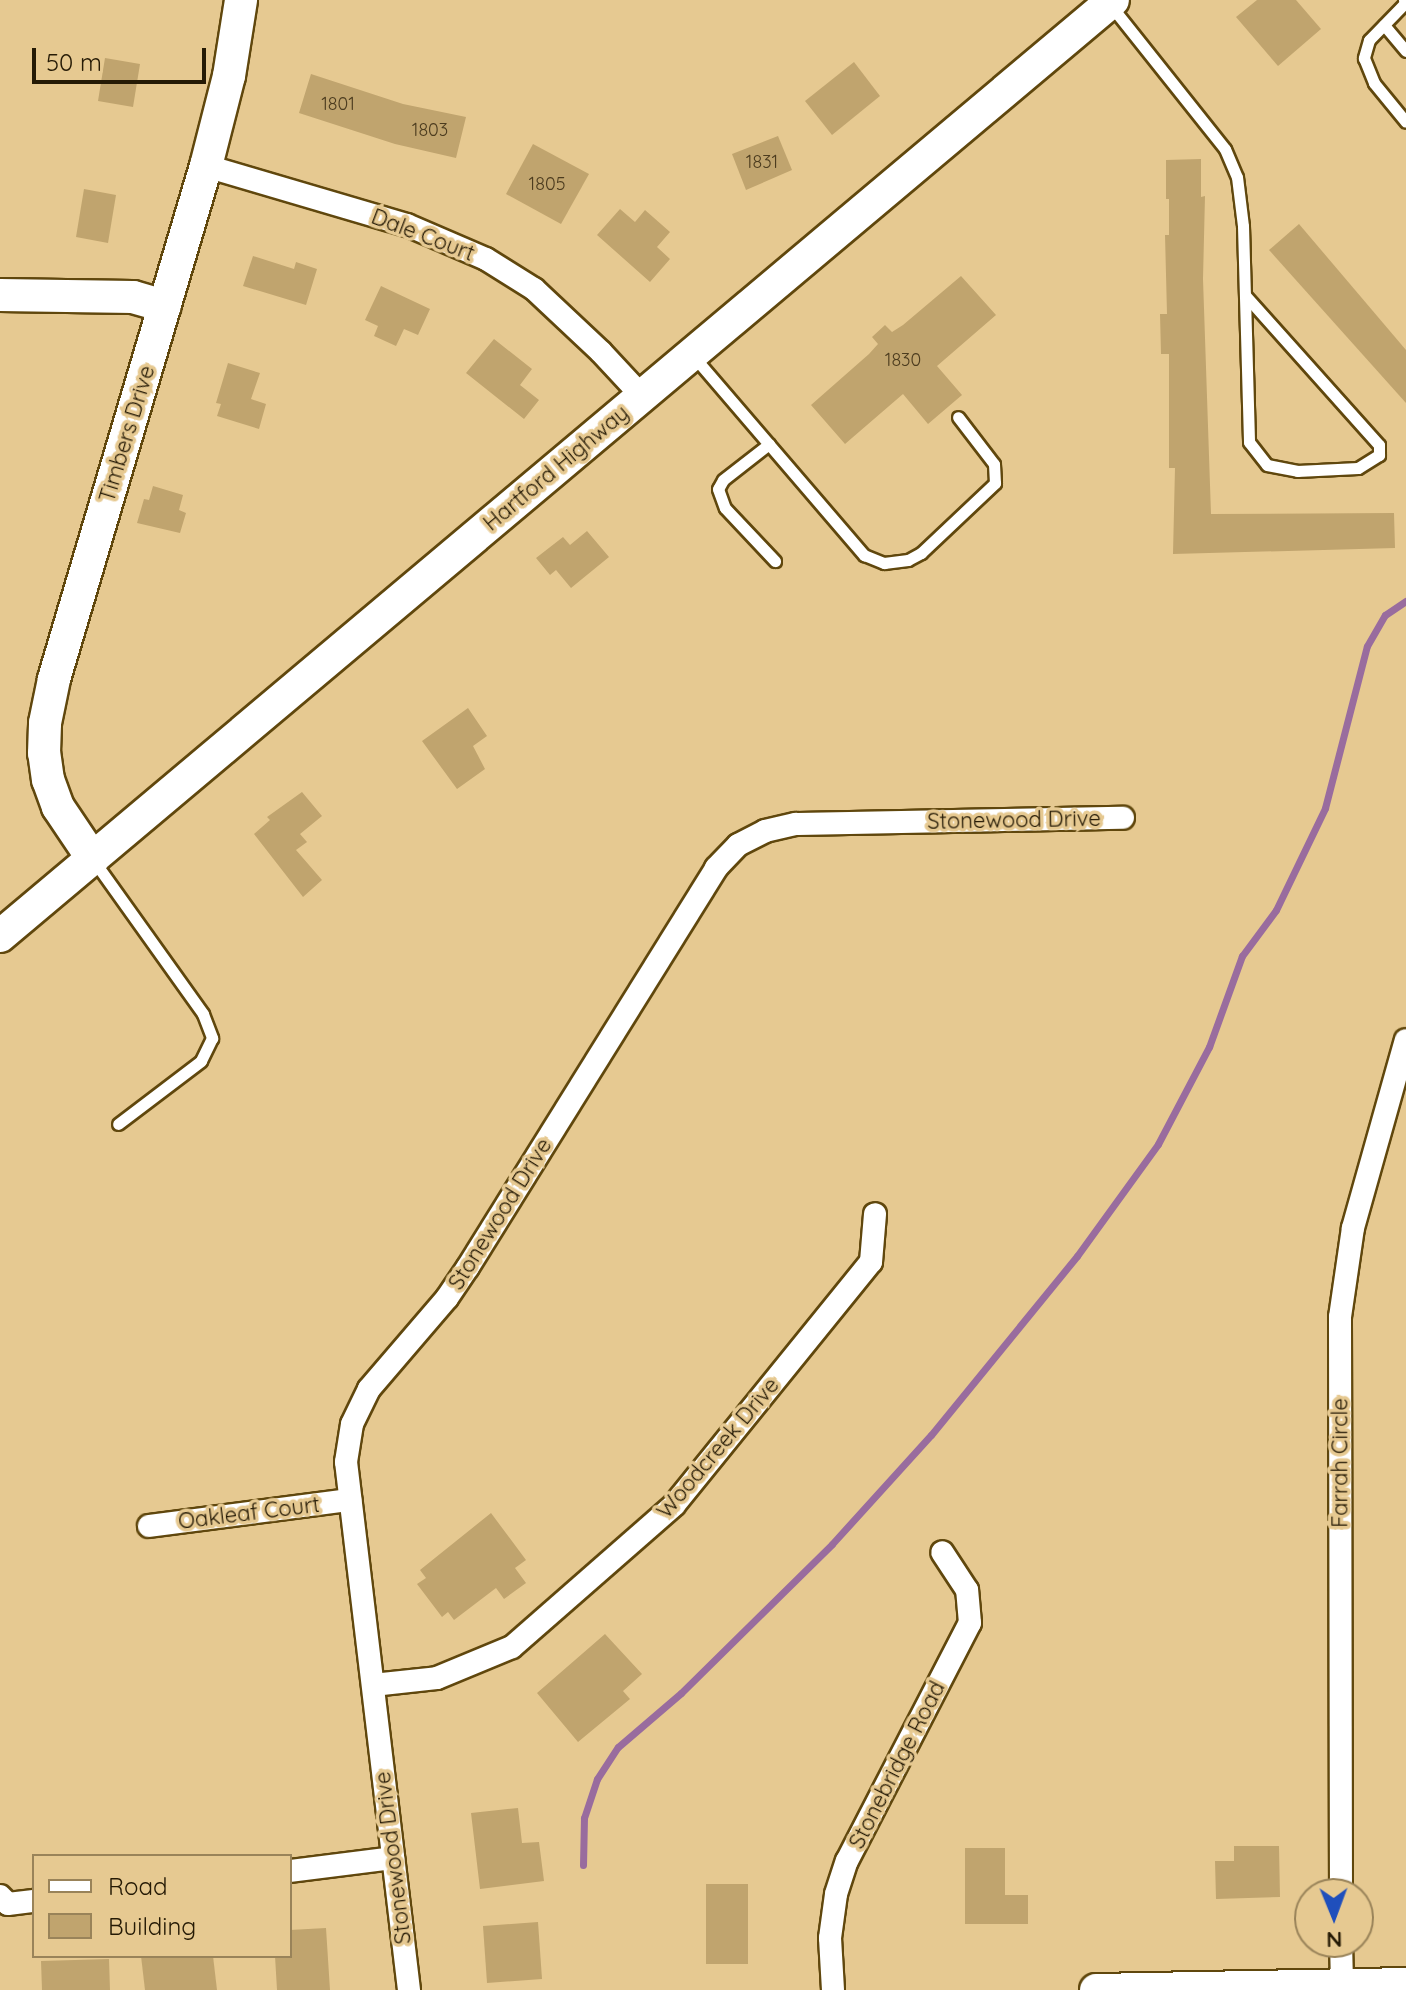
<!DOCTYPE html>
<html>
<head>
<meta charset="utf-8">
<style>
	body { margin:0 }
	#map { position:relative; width:1406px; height:1990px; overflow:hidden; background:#e6c991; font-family:Quicksand,sans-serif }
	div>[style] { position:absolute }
	.stream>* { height:7px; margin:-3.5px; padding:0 3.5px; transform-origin:3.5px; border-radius:3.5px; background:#996c9e }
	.building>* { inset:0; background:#c0a46e }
	.roads { filter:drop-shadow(2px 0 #60470d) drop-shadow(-2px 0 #60470d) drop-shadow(0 2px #60470d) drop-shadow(0 -2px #60470d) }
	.lane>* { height:11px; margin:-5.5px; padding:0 5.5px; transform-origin:5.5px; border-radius:5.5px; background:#fff }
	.street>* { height:22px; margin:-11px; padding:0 11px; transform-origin:11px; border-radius:11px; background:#fff }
	.secondary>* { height:32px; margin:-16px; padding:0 16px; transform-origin:16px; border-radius:16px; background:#fff }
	span { translate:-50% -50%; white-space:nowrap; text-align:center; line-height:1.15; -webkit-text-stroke:7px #e6c991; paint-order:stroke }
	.number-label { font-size:18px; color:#4c3c1f }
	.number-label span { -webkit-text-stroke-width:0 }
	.street-label { font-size:22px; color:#251a05 }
	.legend { position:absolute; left:32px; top:1854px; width:260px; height:104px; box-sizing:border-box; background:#e6c991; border:2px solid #998359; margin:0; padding:10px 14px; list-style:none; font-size:24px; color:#251a05 }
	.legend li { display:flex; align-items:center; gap:16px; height:40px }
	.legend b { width:40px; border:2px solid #998359 }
	.north { position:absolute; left:1294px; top:1878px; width:80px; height:80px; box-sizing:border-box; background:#e6c991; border:2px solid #998359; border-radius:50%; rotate:179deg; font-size:22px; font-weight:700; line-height:32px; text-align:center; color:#251a05 }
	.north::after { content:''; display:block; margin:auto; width:28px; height:36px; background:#1f4fbc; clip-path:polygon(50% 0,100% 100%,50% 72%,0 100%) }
	.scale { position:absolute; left:32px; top:48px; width:174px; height:36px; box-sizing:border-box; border:4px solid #251a05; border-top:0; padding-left:10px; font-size:24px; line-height:28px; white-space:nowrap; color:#251a05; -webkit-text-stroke:6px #e6c991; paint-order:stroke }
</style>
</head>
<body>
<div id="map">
	<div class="stream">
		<i style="left:583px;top:1865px;width:47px;rotate:-88.8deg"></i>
		<i style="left:584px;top:1818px;width:41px;rotate:-71.6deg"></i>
		<i style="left:597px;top:1779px;width:38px;rotate:-57deg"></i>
		<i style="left:618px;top:1747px;width:83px;rotate:-40.6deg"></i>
		<i style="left:681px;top:1693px;width:212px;rotate:-44.6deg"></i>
		<i style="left:832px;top:1544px;width:147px;rotate:-47.8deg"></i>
		<i style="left:931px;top:1435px;width:231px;rotate:-50.8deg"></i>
		<i style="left:1077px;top:1256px;width:138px;rotate:-54.1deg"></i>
		<i style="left:1158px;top:1144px;width:110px;rotate:-62.3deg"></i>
		<i style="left:1209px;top:1047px;width:97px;rotate:-70.1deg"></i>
		<i style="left:1242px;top:956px;width:57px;rotate:-53.5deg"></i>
		<i style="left:1276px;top:910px;width:113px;rotate:-64.3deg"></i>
		<i style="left:1325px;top:808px;width:167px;rotate:-75.5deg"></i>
		<i style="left:1367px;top:646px;width:36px;rotate:-60deg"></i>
		<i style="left:1385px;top:615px;width:25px;rotate:-34deg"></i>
	</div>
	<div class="building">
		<i style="clip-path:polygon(1257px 0,1296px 0,1321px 29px,1278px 66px,1236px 17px)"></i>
		<i style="clip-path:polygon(105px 58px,140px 64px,133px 107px,98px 101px)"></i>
		<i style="clip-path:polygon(854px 62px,880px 96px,832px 135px,805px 101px)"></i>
		<i style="clip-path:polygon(311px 74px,403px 104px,466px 117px,456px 158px,395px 144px,299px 113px)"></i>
		<i style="clip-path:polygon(778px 136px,792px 170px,746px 190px,732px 154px)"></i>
		<i style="clip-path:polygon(533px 144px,589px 174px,561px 224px,506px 194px)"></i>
		<i style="clip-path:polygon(1201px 159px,1201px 197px,1205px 196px,1203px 279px,1211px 514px,1394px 513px,1395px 548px,1173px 554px,1175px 468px,1169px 468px,1169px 354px,1161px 354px,1160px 314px,1167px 314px,1165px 235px,1169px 235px,1169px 199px,1166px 199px,1166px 160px)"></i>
		<i style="clip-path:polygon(84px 189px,116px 195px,108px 243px,76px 237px)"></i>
		<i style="clip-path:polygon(620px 209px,635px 222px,645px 210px,670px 232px,657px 247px,670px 259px,650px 282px,597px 235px)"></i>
		<i style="clip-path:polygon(1299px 224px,1406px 350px,1406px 403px,1269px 250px)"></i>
		<i style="clip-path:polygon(253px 256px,294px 269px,296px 262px,317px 269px,306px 305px,243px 286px)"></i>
		<i style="clip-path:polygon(961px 276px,996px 315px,937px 366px,962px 395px,928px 424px,903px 394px,845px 444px,811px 405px,869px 354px,878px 344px,872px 337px,885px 325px,892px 332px,903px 325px)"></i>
		<i style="clip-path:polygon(381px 286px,430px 309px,418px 335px,404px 329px,396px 346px,374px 336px,378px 326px,365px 320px)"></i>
		<i style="clip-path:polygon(494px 339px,532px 369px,520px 385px,539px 400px,524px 419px,466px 373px)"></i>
		<i style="clip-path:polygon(228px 363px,260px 373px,251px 399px,266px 404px,259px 429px,217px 416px,221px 404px,216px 403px)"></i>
		<i style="clip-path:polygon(153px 486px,183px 495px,179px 510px,186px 513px,180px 533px,137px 523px,144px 499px,149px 500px)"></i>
		<i style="clip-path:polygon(587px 531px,609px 557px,571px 588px,556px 570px,550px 575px,536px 558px,563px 537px,570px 545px)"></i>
		<i style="clip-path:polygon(468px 708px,487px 736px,473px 746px,485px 769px,457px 789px,422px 741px)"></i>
		<i style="clip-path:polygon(302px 792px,322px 816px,300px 834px,307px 842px,296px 850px,322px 880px,303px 897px,254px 834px,270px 820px,267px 817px)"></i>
		<i style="clip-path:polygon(491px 1513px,526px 1560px,515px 1568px,526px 1583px,504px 1599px,496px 1588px,454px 1620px,448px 1612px,442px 1617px,417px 1584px,426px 1578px,420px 1570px)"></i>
		<i style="clip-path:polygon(605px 1634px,642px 1674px,623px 1691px,630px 1699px,578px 1742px,537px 1693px)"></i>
		<i style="clip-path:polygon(518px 1808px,522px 1843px,539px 1842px,544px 1881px,480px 1889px,471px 1813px)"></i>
		<i style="clip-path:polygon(1234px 1846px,1279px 1846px,1280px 1897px,1216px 1899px,1215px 1861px,1234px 1861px)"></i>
		<i style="clip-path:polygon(965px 1848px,1005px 1848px,1005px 1895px,1028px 1895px,1028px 1924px,965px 1924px)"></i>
		<i style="clip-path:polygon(706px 1884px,748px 1884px,748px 1964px,706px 1964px)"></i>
		<i style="clip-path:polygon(538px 1922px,542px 1979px,487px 1983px,483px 1926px)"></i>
		<i style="clip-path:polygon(326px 1928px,330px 1990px,277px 1990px,275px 1956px,290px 1956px,290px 1930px)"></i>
		<i style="clip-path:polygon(141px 1956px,213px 1956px,217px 1990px,145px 1990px)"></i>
		<i style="clip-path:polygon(109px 1959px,110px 1990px,42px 1990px,41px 1961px)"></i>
	</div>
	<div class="roads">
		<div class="lane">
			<i style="left:1404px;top:0;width:3px;rotate:45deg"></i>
			<i style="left:1406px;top:2px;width:53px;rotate:134.2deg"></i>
			<i style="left:1369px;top:40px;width:19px;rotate:106deg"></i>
			<i style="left:1364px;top:58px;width:27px;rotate:68deg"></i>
			<i style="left:1374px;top:83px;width:50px;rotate:50.6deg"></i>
			<i style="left:1112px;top:7px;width:181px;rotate:51.5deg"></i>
			<i style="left:1225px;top:149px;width:30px;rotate:67deg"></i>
			<i style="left:1237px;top:177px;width:49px;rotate:83deg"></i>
			<i style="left:1243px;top:226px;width:216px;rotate:88.4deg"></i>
			<i style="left:1249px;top:442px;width:29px;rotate:52deg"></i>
			<i style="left:1267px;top:465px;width:31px;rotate:11deg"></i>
			<i style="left:1297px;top:471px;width:61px;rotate:-2.8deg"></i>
			<i style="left:1358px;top:468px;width:25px;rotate:-32deg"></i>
			<i style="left:1379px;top:455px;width:10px;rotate:-90deg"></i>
			<i style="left:1379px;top:445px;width:201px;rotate:-131.8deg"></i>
			<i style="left:1384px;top:25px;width:34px;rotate:50deg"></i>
			<i style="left:695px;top:358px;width:260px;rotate:49.4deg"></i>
			<i style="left:864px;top:555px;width:22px;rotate:22deg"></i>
			<i style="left:884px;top:563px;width:24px;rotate:-7deg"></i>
			<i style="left:908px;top:560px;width:15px;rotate:-28deg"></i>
			<i style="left:921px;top:553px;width:102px;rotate:-43.4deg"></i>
			<i style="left:995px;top:483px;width:19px;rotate:-93deg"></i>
			<i style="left:994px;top:464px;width:59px;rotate:-127.5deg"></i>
			<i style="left:769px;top:444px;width:58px;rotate:142deg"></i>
			<i style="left:723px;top:480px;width:10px;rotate:119deg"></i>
			<i style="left:718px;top:489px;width:20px;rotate:70deg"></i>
			<i style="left:725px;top:508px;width:73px;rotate:46.7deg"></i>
			<i style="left:94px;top:861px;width:188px;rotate:54.5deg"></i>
			<i style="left:203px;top:1014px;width:26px;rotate:69deg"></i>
			<i style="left:212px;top:1038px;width:25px;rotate:116deg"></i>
			<i style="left:201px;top:1061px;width:104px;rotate:142.8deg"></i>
		</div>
		<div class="street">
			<i style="left:206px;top:166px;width:209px;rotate:16.4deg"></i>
			<i style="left:407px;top:225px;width:86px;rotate:23.3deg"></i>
			<i style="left:486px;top:259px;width:57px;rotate:32deg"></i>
			<i style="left:534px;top:289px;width:92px;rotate:43.2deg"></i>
			<i style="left:601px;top:352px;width:60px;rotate:47deg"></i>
			<i style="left:149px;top:1526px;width:203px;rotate:-7.4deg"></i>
			<i style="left:373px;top:1685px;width:64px;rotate:-6.2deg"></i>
			<i style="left:437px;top:1678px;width:81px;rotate:-22.5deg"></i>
			<i style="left:512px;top:1647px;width:215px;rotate:-41.2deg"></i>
			<i style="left:674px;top:1505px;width:313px;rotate:-51deg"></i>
			<i style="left:871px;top:1262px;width:48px;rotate:-85.2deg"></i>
			<i style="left:290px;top:1871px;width:104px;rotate:-7.2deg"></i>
			<i style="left:1341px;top:1894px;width:577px;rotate:-90.1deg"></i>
			<i style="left:1340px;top:1317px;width:90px;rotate:-81.7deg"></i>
			<i style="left:1353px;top:1228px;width:195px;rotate:-74.3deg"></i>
			<i style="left:0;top:1896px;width:11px;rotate:45deg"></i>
			<i style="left:8px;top:1904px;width:26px;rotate:-7deg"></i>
			<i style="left:1341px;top:1942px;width:42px;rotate:88.6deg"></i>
			<i style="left:409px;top:1990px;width:532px;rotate:-96.8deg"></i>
			<i style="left:346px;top:1462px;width:38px;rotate:-81deg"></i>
			<i style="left:352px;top:1424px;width:39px;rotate:-64deg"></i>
			<i style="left:369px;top:1389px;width:120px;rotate:-49.4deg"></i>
			<i style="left:447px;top:1298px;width:37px;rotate:-56deg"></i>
			<i style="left:468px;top:1267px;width:470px;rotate:-58.1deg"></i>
			<i style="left:716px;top:868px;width:32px;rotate:-46deg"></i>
			<i style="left:738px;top:845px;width:30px;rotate:-27deg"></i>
			<i style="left:765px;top:831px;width:32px;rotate:-13deg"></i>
			<i style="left:796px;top:824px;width:327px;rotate:-1.1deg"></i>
			<i style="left:833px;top:1990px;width:52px;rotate:-93.3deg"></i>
			<i style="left:830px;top:1938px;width:44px;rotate:-82.2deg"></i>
			<i style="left:836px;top:1894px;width:35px;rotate:-72deg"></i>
			<i style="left:847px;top:1861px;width:268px;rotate:-62.7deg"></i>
			<i style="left:970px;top:1623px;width:33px;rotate:-95deg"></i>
			<i style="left:967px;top:1590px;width:45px;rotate:-123.3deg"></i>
		</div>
		<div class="secondary">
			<i style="left:0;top:295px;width:133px;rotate:0.9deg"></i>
			<i style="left:133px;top:297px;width:33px;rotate:16deg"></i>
			<i style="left:93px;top:859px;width:63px;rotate:-123.9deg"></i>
			<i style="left:58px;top:807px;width:29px;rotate:-110deg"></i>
			<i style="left:48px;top:780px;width:27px;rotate:-98deg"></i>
			<i style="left:44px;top:753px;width:30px;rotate:-88deg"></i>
			<i style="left:45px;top:723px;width:45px;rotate:-78.4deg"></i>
			<i style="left:54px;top:679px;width:535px;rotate:-73.5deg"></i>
			<i style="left:206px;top:166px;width:93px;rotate:-75.7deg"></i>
			<i style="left:229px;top:76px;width:77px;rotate:-81deg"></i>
			<i style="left:0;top:936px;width:1454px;rotate:-40.06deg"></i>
			<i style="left:1096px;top:1990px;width:310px;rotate:-1.1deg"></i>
		</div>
	</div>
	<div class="number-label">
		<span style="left:338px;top:104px">1801</span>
		<span style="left:430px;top:130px">1803</span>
		<span style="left:762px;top:162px">1831</span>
		<span style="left:547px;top:184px">1805</span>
		<span style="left:903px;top:360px">1830</span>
	</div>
	<div class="street-label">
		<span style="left:423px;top:235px;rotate:21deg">Dale Court</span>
		<span style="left:127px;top:434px;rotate:-73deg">Timbers Drive</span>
		<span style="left:556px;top:468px;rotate:-40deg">Hartford Highway</span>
		<span style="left:1014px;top:820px;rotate:-1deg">Stonewood Drive</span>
		<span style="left:500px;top:1214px;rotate:-58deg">Stonewood Drive</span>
		<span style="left:718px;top:1448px;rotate:-50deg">Woodcreek Drive</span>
		<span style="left:1340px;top:1463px;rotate:-90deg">Farrah Circle</span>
		<span style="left:249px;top:1513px;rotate:-7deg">Oakleaf Court</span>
		<span style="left:897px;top:1765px;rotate:-63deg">Stonebridge Road</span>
		<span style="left:393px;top:1858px;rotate:-97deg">Stonewood Drive</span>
	</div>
	<ul class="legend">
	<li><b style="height:10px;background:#fff"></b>Road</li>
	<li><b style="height:22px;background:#c0a46e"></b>Building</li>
	</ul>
	<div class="north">N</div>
	<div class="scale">50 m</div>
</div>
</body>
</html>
